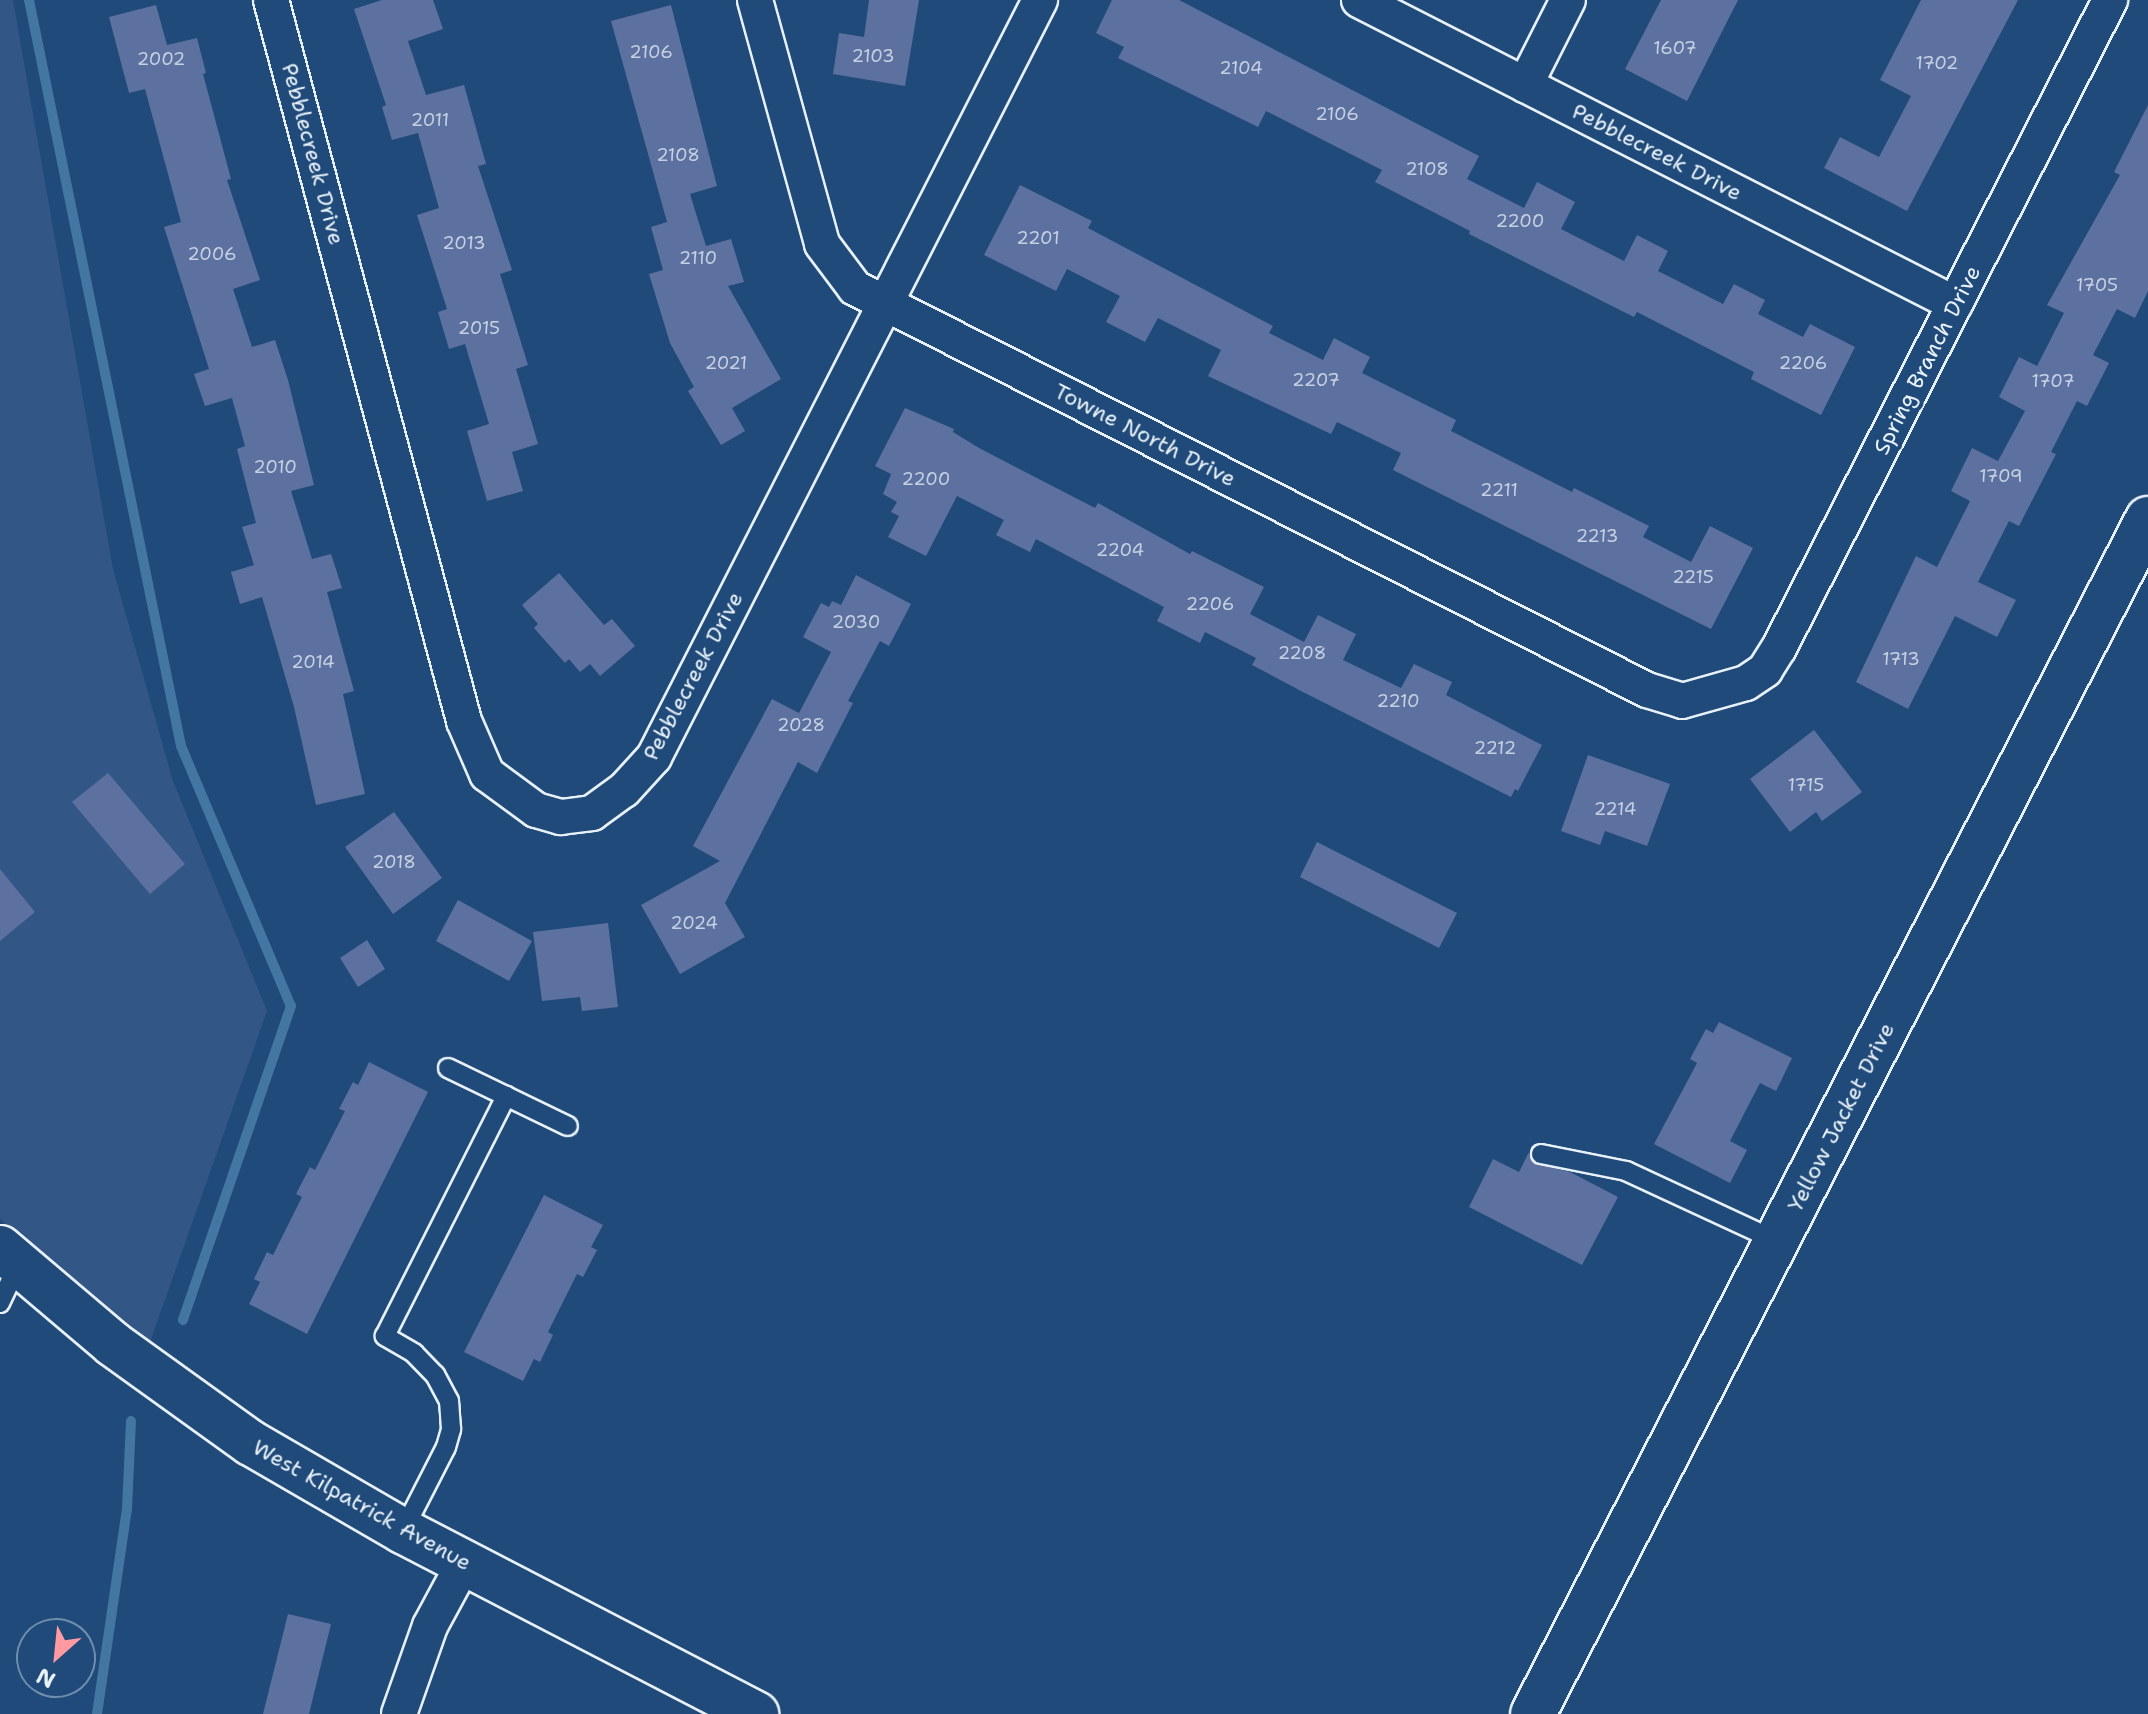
<!DOCTYPE html>
<html>
<head>
<meta charset="utf-8">
<style>
	body { margin:0 }
	#map { position:relative; width:2148px; height:1714px; overflow:hidden; background:#1f4a7a; font-family:"Shantell Sans",sans-serif }
	div>[style] { position:absolute }
	.built>* { inset:0; background:#325685 }
	.stream>* { height:10px; margin:-5px; padding:0 5px; transform-origin:5px; border-radius:5px; background:#4376a0 }
	.building>* { inset:0; background:#5d71a0 }
	.roads { filter:drop-shadow(2px 0 #e8f1f8) drop-shadow(-2px 0 #e8f1f8) drop-shadow(0 2px #e8f1f8) drop-shadow(0 -2px #e8f1f8) }
	.lane>* { height:18px; margin:-9px; padding:0 9px; transform-origin:9px; border-radius:9px; background:#1f4a7a }
	.street>* { height:34px; margin:-17px; padding:0 17px; transform-origin:17px; border-radius:17px; background:#1f4a7a }
	.secondary>* { height:44px; margin:-22px; padding:0 22px; transform-origin:22px; border-radius:22px; background:#1f4a7a }
	span { translate:-50% -50%; white-space:nowrap; text-align:center; line-height:1.15; -webkit-text-stroke:8px #1f4a7a; paint-order:stroke }
	.number-label { font-size:18px; color:#c5d1e2 }
	.number-label span { -webkit-text-stroke-width:0 }
	.street-label { font-size:22px; color:#e8f1f8 }
	.north { position:absolute; left:16px; top:1618px; width:80px; height:80px; box-sizing:border-box; background:#1f4a7a; border:2px solid #6f8dac; border-radius:50%; rotate:207deg; font-size:22px; font-weight:700; line-height:32px; text-align:center; color:#e8f1f8 }
	.north::after { content:''; display:block; margin:auto; width:28px; height:36px; background:#ff9aa2; clip-path:polygon(50% 0,100% 100%,50% 72%,0 100%) }
</style>
</head>
<body>
<div id="map">
	<div class="built">
		<i style="clip-path:polygon(0 0,13px 0,113px 569px,173px 781px,267px 1011px,149px 1345px,0 1219px)"></i>
	</div>
	<div class="stream">
		<i style="left:29px;top:0;width:761px;rotate:78.48deg"></i>
		<i style="left:181px;top:746px;width:282px;rotate:67.1deg"></i>
		<i style="left:291px;top:1006px;width:332px;rotate:109deg"></i>
		<i style="left:97px;top:1714px;width:207px;rotate:-81.7deg"></i>
		<i style="left:127px;top:1509px;width:88px;rotate:-87.4deg"></i>
	</div>
	<div class="building">
		<i style="clip-path:polygon(382px 0,433px 0,443px 29px,408px 41px,426px 95px,464px 85px,486px 164px,478px 166px,512px 270px,500px 274px,528px 365px,516px 369px,538px 444px,512px 452px,523px 491px,487px 501px,467px 431px,489px 424px,465px 344px,449px 349px,438px 312px,447px 309px,417px 215px,439px 208px,418px 133px,392px 140px,382px 107px,386px 105px,354px 9px)"></i>
		<i style="clip-path:polygon(869px 0,919px 0,905px 86px,833px 74px,839px 33px,864px 37px)"></i>
		<i style="clip-path:polygon(1112px 0,1179px 0,1479px 156px,1467px 179px,1524px 208px,1537px 182px,1575px 202px,1561px 229px,1624px 261px,1637px 235px,1668px 251px,1658px 271px,1723px 304px,1734px 284px,1765px 300px,1758px 314px,1803px 337px,1810px 324px,1855px 347px,1821px 415px,1751px 379px,1754px 372px,1637px 312px,1634px 317px,1469px 234px,1470px 231px,1375px 182px,1382px 170px,1266px 111px,1258px 127px,1118px 58px,1124px 47px,1096px 33px)"></i>
		<i style="clip-path:polygon(1661px 0,1738px 0,1687px 101px,1625px 69px)"></i>
		<i style="clip-path:polygon(1921px 0,2018px 0,1907px 211px,1824px 168px,1840px 137px,1879px 157px,1911px 96px,1880px 80px)"></i>
		<i style="clip-path:polygon(156px 5px,167px 45px,197px 38px,206px 73px,203px 74px,231px 179px,227px 180px,260px 280px,233px 289px,252px 347px,275px 340px,288px 380px,314px 485px,291px 491px,312px 559px,331px 554px,342px 588px,327px 592px,354px 691px,343px 694px,365px 794px,316px 805px,294px 707px,262px 597px,240px 604px,231px 572px,254px 565px,242px 527px,256px 523px,237px 449px,245px 446px,232px 398px,205px 406px,194px 374px,209px 369px,164px 227px,181px 222px,145px 89px,129px 93px,109px 17px)"></i>
		<i style="clip-path:polygon(671px 5px,717px 186px,690px 194px,706px 246px,731px 239px,744px 282px,728px 286px,781px 379px,732px 408px,745px 431px,721px 445px,688px 391px,694px 387px,670px 343px,649px 274px,663px 270px,651px 227px,667px 222px,611px 21px)"></i>
		<i style="clip-path:polygon(2148px 105px,2148px 291px,2135px 318px,2117px 309px,2093px 355px,2109px 363px,2087px 406px,2077px 401px,2051px 452px,2056px 454px,2019px 526px,2009px 521px,1978px 582px,2016px 600px,1997px 637px,1955px 616px,1908px 709px,1856px 682px,1916px 556px,1937px 567px,1970px 501px,1951px 491px,1972px 448px,1998px 461px,2025px 411px,1999px 397px,2019px 357px,2037px 366px,2064px 313px,2047px 305px,2120px 175px,2114px 172px)"></i>
		<i style="clip-path:polygon(1020px 185px,1092px 221px,1088px 228px,1273px 326px,1269px 333px,1323px 360px,1334px 338px,1370px 357px,1362px 373px,1456px 420px,1451px 431px,1572px 492px,1574px 488px,1649px 526px,1643px 537px,1691px 562px,1710px 526px,1753px 548px,1711px 629px,1393px 470px,1401px 453px,1337px 422px,1331px 434px,1208px 376px,1221px 350px,1158px 318px,1145px 342px,1106px 322px,1120px 296px,1067px 269px,1056px 291px,984px 255px)"></i>
		<i style="clip-path:polygon(905px 408px,954px 429px,953px 432px,979px 448px,1095px 508px,1098px 503px,1190px 554px,1192px 551px,1264px 587px,1250px 614px,1304px 642px,1318px 615px,1356px 634px,1343px 660px,1401px 688px,1414px 664px,1452px 682px,1446px 695px,1542px 745px,1518px 791px,1515px 789px,1511px 797px,1303px 692px,1252px 665px,1256px 658px,1205px 632px,1200px 643px,1157px 621px,1164px 607px,1036px 539px,1030px 552px,996px 535px,1004px 520px,957px 496px,926px 556px,888px 537px,899px 516px,891px 512px,897px 502px,883px 494px,891px 474px,875px 466px)"></i>
		<i style="clip-path:polygon(559px 573px,604px 625px,612px 619px,635px 646px,600px 676px,590px 664px,580px 672px,569px 659px,565px 663px,534px 628px,538px 624px,522px 605px)"></i>
		<i style="clip-path:polygon(856px 575px,911px 604px,889px 646px,880px 641px,848px 701px,853px 703px,817px 773px,798px 762px,725px 903px,745px 937px,680px 974px,641px 905px,720px 861px,693px 846px,772px 699px,799px 713px,831px 652px,803px 637px,821px 603px,829px 607px,832px 601px,841px 605px)"></i>
		<i style="clip-path:polygon(1814px 730px,1862px 792px,1822px 821px,1816px 812px,1790px 832px,1750px 779px)"></i>
		<i style="clip-path:polygon(1588px 755px,1670px 784px,1647px 846px,1605px 831px,1600px 845px,1561px 831px)"></i>
		<i style="clip-path:polygon(108px 773px,185px 864px,150px 894px,72px 802px)"></i>
		<i style="clip-path:polygon(394px 812px,442px 878px,393px 914px,345px 847px)"></i>
		<i style="clip-path:polygon(1317px 842px,1457px 913px,1439px 948px,1300px 877px)"></i>
		<i style="clip-path:polygon(0 869px,35px 912px,0 941px)"></i>
		<i style="clip-path:polygon(458px 900px,532px 941px,509px 981px,436px 941px)"></i>
		<i style="clip-path:polygon(608px 923px,618px 1007px,582px 1011px,580px 997px,542px 1001px,533px 932px)"></i>
		<i style="clip-path:polygon(367px 940px,385px 969px,358px 987px,340px 958px)"></i>
		<i style="clip-path:polygon(1719px 1022px,1792px 1058px,1776px 1091px,1760px 1083px,1730px 1141px,1747px 1150px,1730px 1183px,1654px 1144px,1697px 1063px,1690px 1059px,1706px 1029px,1713px 1033px)"></i>
		<i style="clip-path:polygon(369px 1062px,428px 1092px,307px 1334px,249px 1304px,260px 1282px,254px 1279px,267px 1252px,273px 1255px,302px 1197px,296px 1194px,310px 1167px,315px 1170px,345px 1111px,339px 1109px,353px 1082px,358px 1085px)"></i>
		<i style="clip-path:polygon(1529px 1152px,1534px 1163px,1570px 1172px,1618px 1197px,1582px 1265px,1469px 1207px,1493px 1159px,1519px 1172px)"></i>
		<i style="clip-path:polygon(544px 1195px,603px 1225px,591px 1247px,597px 1250px,583px 1277px,577px 1274px,548px 1332px,553px 1335px,540px 1362px,534px 1359px,523px 1381px,464px 1352px)"></i>
		<i style="clip-path:polygon(288px 1614px,331px 1624px,309px 1714px,263px 1714px)"></i>
	</div>
	<div class="roads">
		<div class="lane">
			<i style="left:448px;top:1068px;width:133px;rotate:25.8deg"></i>
			<i style="left:1541px;top:1154px;width:87px;rotate:11.3deg"></i>
			<i style="left:1626px;top:1171px;width:166px;rotate:24.9deg"></i>
			<i style="left:0;top:1303px;width:42px;rotate:-64.7deg"></i>
			<i style="left:403px;top:1531px;width:94px;rotate:-62.9deg"></i>
			<i style="left:446px;top:1447px;width:19px;rotate:-74deg"></i>
			<i style="left:451px;top:1429px;width:28px;rotate:-94deg"></i>
			<i style="left:449px;top:1401px;width:30px;rotate:-118deg"></i>
			<i style="left:435px;top:1375px;width:30px;rotate:-134deg"></i>
			<i style="left:414px;top:1353px;width:34px;rotate:-150deg"></i>
			<i style="left:385px;top:1336px;width:269px;rotate:-63.2deg"></i>
		</div>
		<div class="street">
			<i style="left:271px;top:0;width:746px;rotate:75.01deg"></i>
			<i style="left:464px;top:721px;width:58px;rotate:66.5deg"></i>
			<i style="left:487px;top:774px;width:61px;rotate:36.3deg"></i>
			<i style="left:536px;top:810px;width:26px;rotate:16deg"></i>
			<i style="left:561px;top:817px;width:31px;rotate:-7deg"></i>
			<i style="left:592px;top:813px;width:39px;rotate:-36deg"></i>
			<i style="left:624px;top:790px;width:45px;rotate:-47.7deg"></i>
			<i style="left:654px;top:757px;width:850px;rotate:-62.98deg"></i>
			<i style="left:755px;top:0;width:253px;rotate:74.6deg"></i>
			<i style="left:822px;top:244px;width:55px;rotate:53.1deg"></i>
			<i style="left:855px;top:288px;width:888px;rotate:26.91deg"></i>
			<i style="left:1647px;top:690px;width:37px;rotate:17deg"></i>
			<i style="left:1682px;top:701px;width:66px;rotate:-15.7deg"></i>
			<i style="left:1746px;top:683px;width:23px;rotate:-34deg"></i>
			<i style="left:1765px;top:670px;width:26px;rotate:-58deg"></i>
			<i style="left:1779px;top:648px;width:728px;rotate:-62.94deg"></i>
			<i style="left:1359px;top:0;width:669px;rotate:27.02deg"></i>
			<i style="left:1525px;top:85px;width:95px;rotate:-63.2deg"></i>
			<i style="left:399px;top:1714px;width:93px;rotate:-70.6deg"></i>
			<i style="left:430px;top:1626px;width:72px;rotate:-61.6deg"></i>
		</div>
		<div class="secondary">
			<i style="left:0;top:1248px;width:148px;rotate:40.3deg"></i>
			<i style="left:113px;top:1344px;width:170px;rotate:35.7deg"></i>
			<i style="left:251px;top:1443px;width:176px;rotate:30.1deg"></i>
			<i style="left:403px;top:1531px;width:398px;rotate:27.4deg"></i>
			<i style="left:1533px;top:1714px;width:1344px;rotate:-62.77deg"></i>
		</div>
	</div>
	<div class="number-label">
		<span style="left:1675px;top:48px">1607</span>
		<span style="left:651px;top:52px">2106</span>
		<span style="left:873px;top:56px">2103</span>
		<span style="left:161px;top:59px">2002</span>
		<span style="left:1937px;top:63px">1702</span>
		<span style="left:1241px;top:68px">2104</span>
		<span style="left:1337px;top:114px">2106</span>
		<span style="left:430px;top:120px">2011</span>
		<span style="left:678px;top:155px">2108</span>
		<span style="left:1427px;top:169px">2108</span>
		<span style="left:1520px;top:221px">2200</span>
		<span style="left:1038px;top:238px">2201</span>
		<span style="left:464px;top:243px">2013</span>
		<span style="left:212px;top:254px">2006</span>
		<span style="left:698px;top:258px">2110</span>
		<span style="left:2097px;top:285px">1705</span>
		<span style="left:479px;top:328px">2015</span>
		<span style="left:726px;top:363px">2021</span>
		<span style="left:1803px;top:363px">2206</span>
		<span style="left:1316px;top:380px">2207</span>
		<span style="left:2053px;top:381px">1707</span>
		<span style="left:275px;top:467px">2010</span>
		<span style="left:2001px;top:476px">1709</span>
		<span style="left:926px;top:479px">2200</span>
		<span style="left:1499px;top:490px">2211</span>
		<span style="left:1597px;top:536px">2213</span>
		<span style="left:1120px;top:550px">2204</span>
		<span style="left:1693px;top:577px">2215</span>
		<span style="left:1210px;top:604px">2206</span>
		<span style="left:856px;top:622px">2030</span>
		<span style="left:1302px;top:653px">2208</span>
		<span style="left:1901px;top:659px">1713</span>
		<span style="left:313px;top:662px">2014</span>
		<span style="left:1398px;top:701px">2210</span>
		<span style="left:801px;top:725px">2028</span>
		<span style="left:1495px;top:748px">2212</span>
		<span style="left:1806px;top:785px">1715</span>
		<span style="left:1615px;top:809px">2214</span>
		<span style="left:394px;top:862px">2018</span>
		<span style="left:694px;top:923px">2024</span>
	</div>
	<div class="street-label">
		<span style="left:1657px;top:152px;rotate:27deg">Pebblecreek Drive</span>
		<span style="left:313px;top:154px;rotate:75deg">Pebblecreek Drive</span>
		<span style="left:1927px;top:360px;rotate:-63deg">Spring Branch Drive</span>
		<span style="left:1145px;top:435px;rotate:27deg">Towne North Drive</span>
		<span style="left:693px;top:676px;rotate:-62deg">Pebblecreek Drive</span>
		<span style="left:1841px;top:1117px;rotate:-63deg">Yellow Jacket Drive</span>
		<span style="left:362px;top:1505px;rotate:29deg">West Kilpatrick Avenue</span>
	</div>
	<div class="north">N</div>
</div>
</body>
</html>
